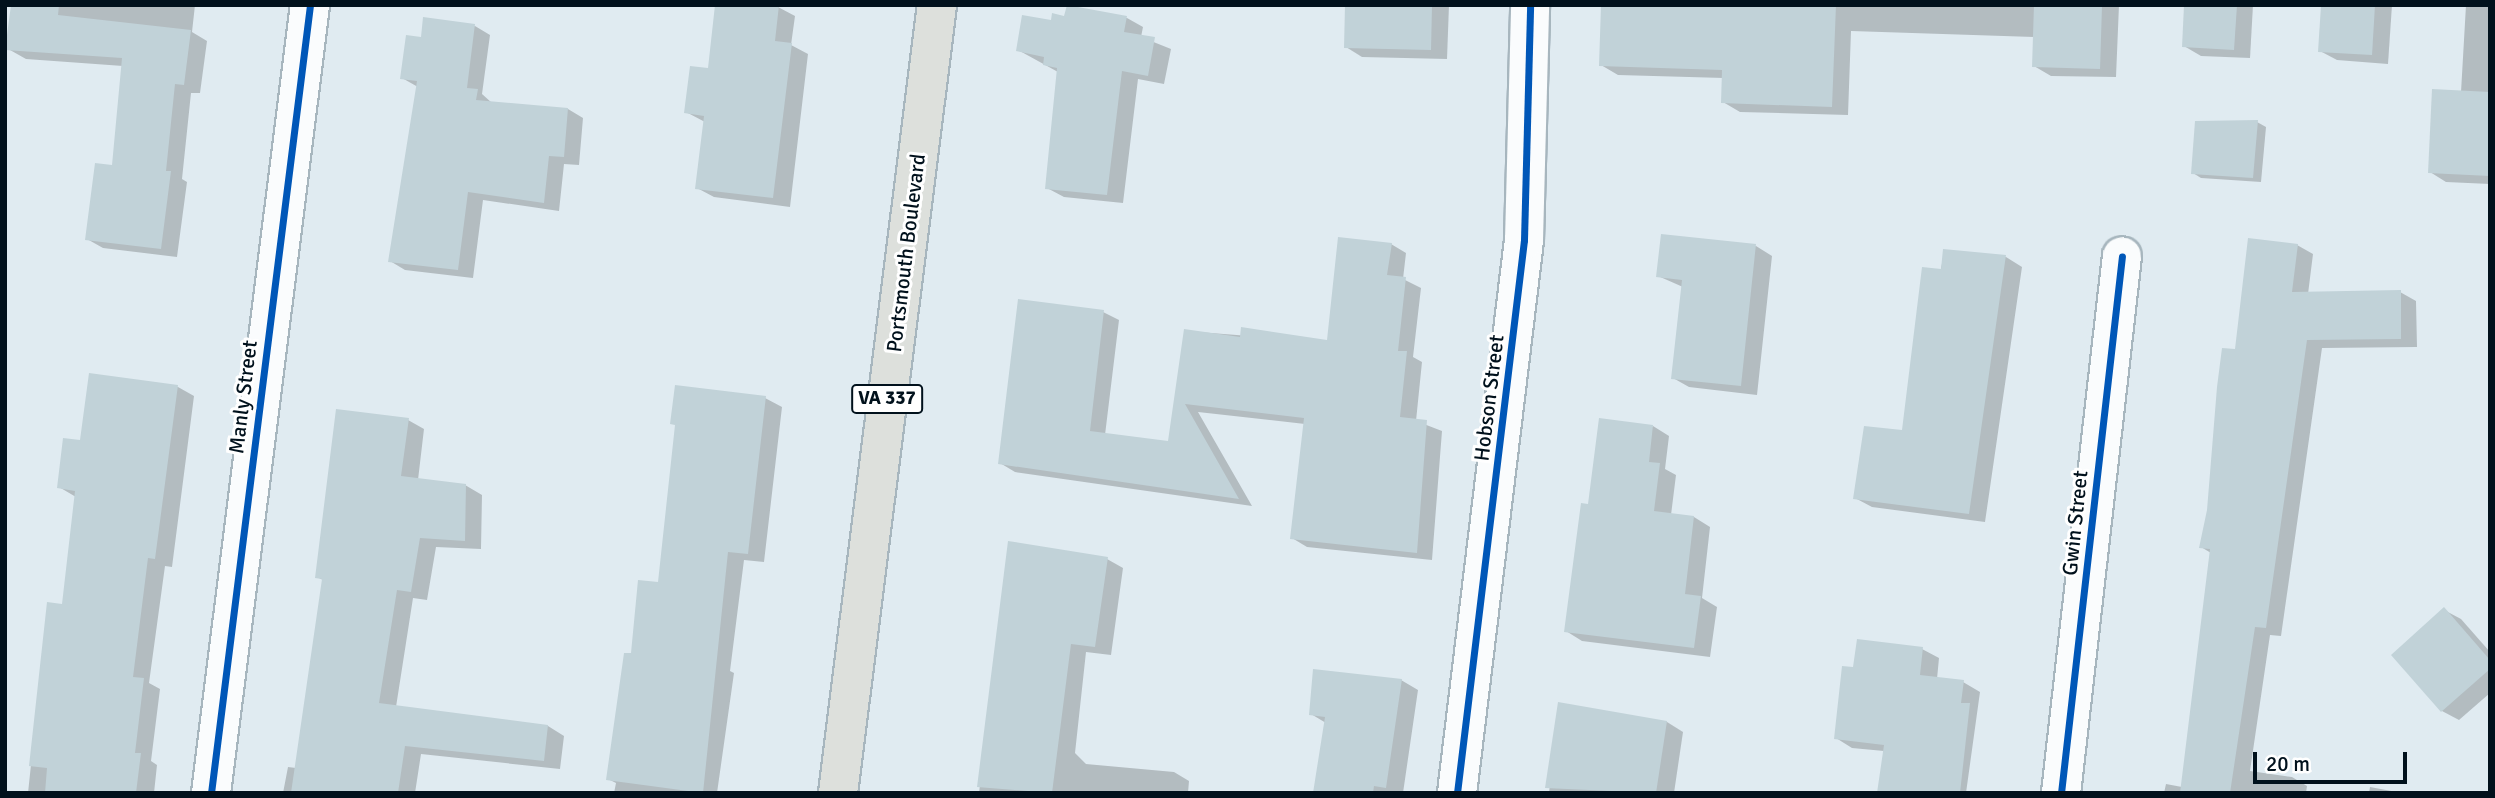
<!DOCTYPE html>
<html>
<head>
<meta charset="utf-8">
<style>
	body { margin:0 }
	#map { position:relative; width:2495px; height:798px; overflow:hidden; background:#e0ebf1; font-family:Signika,sans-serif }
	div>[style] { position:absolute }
	.shadow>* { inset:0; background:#0003 }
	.building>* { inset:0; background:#c1d2d8 }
	.roads { filter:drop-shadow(2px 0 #a7b6be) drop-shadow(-2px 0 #a7b6be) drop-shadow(0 2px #a7b6be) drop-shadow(0 -2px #a7b6be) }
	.minor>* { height:38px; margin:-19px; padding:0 19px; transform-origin:19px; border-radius:19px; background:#fafcfd }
	.primary>* { height:38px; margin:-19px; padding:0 19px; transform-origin:19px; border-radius:19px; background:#dde0dc }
	.cycleway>* { height:7px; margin:-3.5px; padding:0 3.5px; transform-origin:3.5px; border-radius:3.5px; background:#0057b8 }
	span { translate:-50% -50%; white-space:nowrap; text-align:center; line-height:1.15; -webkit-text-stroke:6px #fff; paint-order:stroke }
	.shield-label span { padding:2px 5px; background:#fff; border:2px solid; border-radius:5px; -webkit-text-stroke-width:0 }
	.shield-label { font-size:19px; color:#01111c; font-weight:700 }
	.street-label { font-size:21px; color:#01111c }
	.frame { position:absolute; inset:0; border:7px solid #01111c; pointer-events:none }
	.scale { position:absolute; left:2253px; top:752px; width:154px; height:32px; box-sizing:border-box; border:4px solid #01111c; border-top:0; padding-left:9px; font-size:21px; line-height:24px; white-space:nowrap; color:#01111c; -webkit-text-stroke:5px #fff; paint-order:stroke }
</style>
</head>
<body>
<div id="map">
	<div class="shadow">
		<i style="clip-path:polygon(13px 5px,195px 5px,192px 32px,207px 41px,200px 93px,191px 93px,182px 179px,187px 182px,177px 257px,103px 248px,87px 239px,114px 167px,123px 66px,26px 59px,10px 50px)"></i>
		<i style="clip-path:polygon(1347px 5px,1449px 5px,1447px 59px,1362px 57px,1346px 47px)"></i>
		<i style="clip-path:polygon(1603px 5px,2119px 5px,2116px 77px,2051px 76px,2034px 66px,2035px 37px,1851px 31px,1848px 115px,1740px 112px,1723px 102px,1724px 78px,1618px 75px,1601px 65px)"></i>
		<i style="clip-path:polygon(2186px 5px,2253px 5px,2250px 58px,2201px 56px,2184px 46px)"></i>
		<i style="clip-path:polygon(2323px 5px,2392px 5px,2388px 64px,2337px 60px,2320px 51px)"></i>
		<i style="clip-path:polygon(2466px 5px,2490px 5px,2490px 184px,2446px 182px,2430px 172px,2461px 92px)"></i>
		<i style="clip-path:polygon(778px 7px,795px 16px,791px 45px,808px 54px,790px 207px,714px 197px,697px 188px,705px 122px,686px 112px,709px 70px)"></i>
		<i style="clip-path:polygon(1065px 18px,1127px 18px,1143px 27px,1141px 37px,1171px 49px,1164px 84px,1138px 79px,1123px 203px,1064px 197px,1047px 188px,1058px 72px,1018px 50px,1052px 22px)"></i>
		<i style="clip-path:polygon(475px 26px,490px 35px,482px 94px,492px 103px,568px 109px,583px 118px,579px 165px,564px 164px,559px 211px,483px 200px,473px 278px,405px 270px,390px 261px,418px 87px,402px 78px,422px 39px)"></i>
		<i style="clip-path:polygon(2257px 122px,2266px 127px,2261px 182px,2201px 178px,2193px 173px)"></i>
		<i style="clip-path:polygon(1391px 244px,1406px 253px,1403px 279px,1421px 288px,1413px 357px,1422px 362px,1416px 421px,1442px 431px,1432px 560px,1307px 547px,1292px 538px,1305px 424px,1198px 412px,1252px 506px,1015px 472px,1000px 463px,1103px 312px,1119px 320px,1105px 435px,1169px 443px,1185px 331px,1328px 342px)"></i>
		<i style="clip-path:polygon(2297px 245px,2313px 254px,2308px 294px,2400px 292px,2416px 301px,2417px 347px,2322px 348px,2281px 636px,2270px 635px,2250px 771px,2292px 777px,2307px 786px,2306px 793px,2164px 793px,2166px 784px,2182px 787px,2211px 553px,2201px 547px,2237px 351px)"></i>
		<i style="clip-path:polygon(1756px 246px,1772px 256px,1757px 395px,1689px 387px,1673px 378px,1683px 287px,1658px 276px)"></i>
		<i style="clip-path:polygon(1945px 251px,2006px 257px,2022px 267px,1985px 522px,1872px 507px,1855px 498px,1903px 432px)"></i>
		<i style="clip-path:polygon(91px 375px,178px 387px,194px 396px,172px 567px,165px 566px,149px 683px,160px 689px,151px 761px,157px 765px,154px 793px,28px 793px,48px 604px,63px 606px,76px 497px,59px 487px,81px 442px)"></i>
		<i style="clip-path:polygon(765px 398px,782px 407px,764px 562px,744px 560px,730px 671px,734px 673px,717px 793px,614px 793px,616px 783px,608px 779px,633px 655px,659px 584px)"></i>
		<i style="clip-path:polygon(408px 420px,424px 429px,418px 480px,465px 485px,482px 495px,481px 549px,436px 547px,427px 600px,413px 598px,396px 707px,548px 726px,564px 736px,560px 769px,421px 754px,415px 793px,283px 793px,288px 767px,296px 768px,323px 580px,317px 577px)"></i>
		<i style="clip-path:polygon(1653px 426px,1669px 436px,1665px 469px,1676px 475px,1671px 515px,1694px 517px,1710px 527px,1702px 598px,1717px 607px,1710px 657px,1582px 641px,1566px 631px,1590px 505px)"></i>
		<i style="clip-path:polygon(1009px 543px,1107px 559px,1123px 568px,1111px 655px,1086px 652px,1075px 753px,1086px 764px,1174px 772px,1189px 781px,1188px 793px,979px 793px)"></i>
		<i style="clip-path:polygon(2444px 610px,2461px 619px,2490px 652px,2490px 693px,2459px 720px,2442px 711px)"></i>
		<i style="clip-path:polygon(1922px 649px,1939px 658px,1937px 679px,1963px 682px,1980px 692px,1966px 793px,1879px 793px,1884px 751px,1852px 748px,1836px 738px,1855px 669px)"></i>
		<i style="clip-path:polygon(1401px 680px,1418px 690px,1403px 793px,1314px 793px,1326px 723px,1311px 714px)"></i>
		<i style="clip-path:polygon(1559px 704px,1667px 722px,1683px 732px,1674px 793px,1549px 793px)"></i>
		<i style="clip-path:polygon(2370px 787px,2402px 793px,2369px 793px)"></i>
	</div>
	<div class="building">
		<i style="clip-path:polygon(11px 5px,59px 5px,58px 15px,191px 30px,184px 85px,175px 84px,166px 171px,171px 171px,161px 249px,85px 240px,95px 163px,112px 165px,122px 58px,5px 50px)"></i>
		<i style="clip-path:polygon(715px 5px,779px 5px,775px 41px,792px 43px,773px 198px,695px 189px,704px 116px,684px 113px,690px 66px,708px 68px)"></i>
		<i style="clip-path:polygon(1067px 5px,1127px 16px,1124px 32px,1155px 37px,1148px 76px,1122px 71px,1107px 195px,1045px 189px,1057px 68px,1043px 65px,1044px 57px,1016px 51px,1022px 15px,1051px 20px,1052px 13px,1064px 16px)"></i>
		<i style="clip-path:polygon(1345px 5px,1432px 5px,1431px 50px,1344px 48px)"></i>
		<i style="clip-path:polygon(1601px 5px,1836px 5px,1832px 107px,1721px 103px,1722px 70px,1599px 66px)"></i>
		<i style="clip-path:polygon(2034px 5px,2102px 5px,2100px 69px,2032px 67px)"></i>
		<i style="clip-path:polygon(2184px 5px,2237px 5px,2234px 50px,2182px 47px)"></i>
		<i style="clip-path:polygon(2321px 5px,2375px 5px,2372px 55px,2318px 52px)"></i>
		<i style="clip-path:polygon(423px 17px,475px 24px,467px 88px,478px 89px,476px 100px,568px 108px,564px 157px,549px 156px,544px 203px,468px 192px,458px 270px,388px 262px,417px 81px,400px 79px,406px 35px,421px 37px)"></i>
		<i style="clip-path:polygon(2432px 89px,2490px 92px,2490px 176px,2428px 173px)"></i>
		<i style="clip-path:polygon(2258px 120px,2253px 178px,2191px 174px,2195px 121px)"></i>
		<i style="clip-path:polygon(1661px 234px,1756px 244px,1741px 386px,1671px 379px,1682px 280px,1656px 277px)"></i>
		<i style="clip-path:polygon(1338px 237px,1392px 243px,1387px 275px,1406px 277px,1398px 351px,1407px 351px,1400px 417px,1427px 420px,1417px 553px,1290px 539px,1304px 418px,1185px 404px,1239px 499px,998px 464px,1018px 299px,1104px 310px,1090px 431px,1168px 441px,1184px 329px,1240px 337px,1241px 327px,1327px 340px)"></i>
		<i style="clip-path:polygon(2248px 238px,2298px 244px,2292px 292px,2401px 290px,2401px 339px,2307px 340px,2266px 628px,2255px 627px,2230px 793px,2180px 793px,2210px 549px,2199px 548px,2207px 510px,2217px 387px,2222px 348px,2235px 349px)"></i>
		<i style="clip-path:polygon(1943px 249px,2006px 255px,1969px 514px,1853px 499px,1864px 426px,1902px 430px,1922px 267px,1941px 269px)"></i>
		<i style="clip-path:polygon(89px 373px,178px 385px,155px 559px,148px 558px,133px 677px,144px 678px,135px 753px,141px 753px,136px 793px,45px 793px,47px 768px,29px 766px,47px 602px,62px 604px,75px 491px,57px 488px,63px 438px,80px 440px)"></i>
		<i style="clip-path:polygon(675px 385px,766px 396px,748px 554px,728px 552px,703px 793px,606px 780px,624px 653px,631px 653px,638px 580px,658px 582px,675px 425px,670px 424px)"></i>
		<i style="clip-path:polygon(336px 409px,409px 418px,401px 476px,466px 484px,465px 541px,420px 538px,411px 592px,397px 590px,379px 703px,548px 725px,544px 761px,405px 746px,398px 793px,291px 793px,322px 579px,315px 578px)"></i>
		<i style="clip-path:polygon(1599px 418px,1653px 425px,1649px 462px,1660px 463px,1654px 511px,1694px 516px,1685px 594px,1701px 596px,1694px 648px,1564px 632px,1581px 503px,1588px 504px)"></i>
		<i style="clip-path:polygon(1008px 541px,1108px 557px,1095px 647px,1071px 644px,1052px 793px,977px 787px)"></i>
		<i style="clip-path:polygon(2444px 607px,2490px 660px,2490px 669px,2441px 712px,2391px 655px)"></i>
		<i style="clip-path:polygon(1857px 639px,1923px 647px,1920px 675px,1964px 680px,1961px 703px,1970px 703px,1960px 793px,1877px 793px,1884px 745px,1834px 739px,1842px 666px,1853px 667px)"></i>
		<i style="clip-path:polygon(1313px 669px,1402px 679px,1386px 788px,1374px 786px,1373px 793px,1313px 793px,1325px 717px,1309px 715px)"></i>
		<i style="clip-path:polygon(1558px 702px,1667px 721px,1656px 793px,1545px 788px)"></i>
	</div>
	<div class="roads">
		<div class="minor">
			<i style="left:211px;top:793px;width:794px;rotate:-82.84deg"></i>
			<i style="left:1457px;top:793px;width:557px;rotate:-83.09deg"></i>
			<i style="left:1524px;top:240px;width:235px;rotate:-88.5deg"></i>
			<i style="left:2061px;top:793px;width:540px;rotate:-83.52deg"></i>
		</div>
		<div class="primary">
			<i style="left:838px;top:793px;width:794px;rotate:-82.84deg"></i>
		</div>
	</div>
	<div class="cycleway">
		<i style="left:211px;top:793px;width:794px;rotate:-82.84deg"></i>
		<i style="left:1457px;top:793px;width:557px;rotate:-83.09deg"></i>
		<i style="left:1524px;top:240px;width:235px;rotate:-88.5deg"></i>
		<i style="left:2061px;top:793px;width:540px;rotate:-83.52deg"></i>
	</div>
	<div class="shield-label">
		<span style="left:887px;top:399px">VA 337</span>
	</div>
	<div class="street-label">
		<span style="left:906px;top:253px;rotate:-83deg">Portsmouth Boulevard</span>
		<span style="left:243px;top:397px;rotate:-83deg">Manly Street</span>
		<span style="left:1489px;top:398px;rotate:-83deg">Hobson Street</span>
		<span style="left:2075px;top:523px;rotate:-84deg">Gwin Street</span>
	</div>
	<div class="frame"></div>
	<div class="scale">20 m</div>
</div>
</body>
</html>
